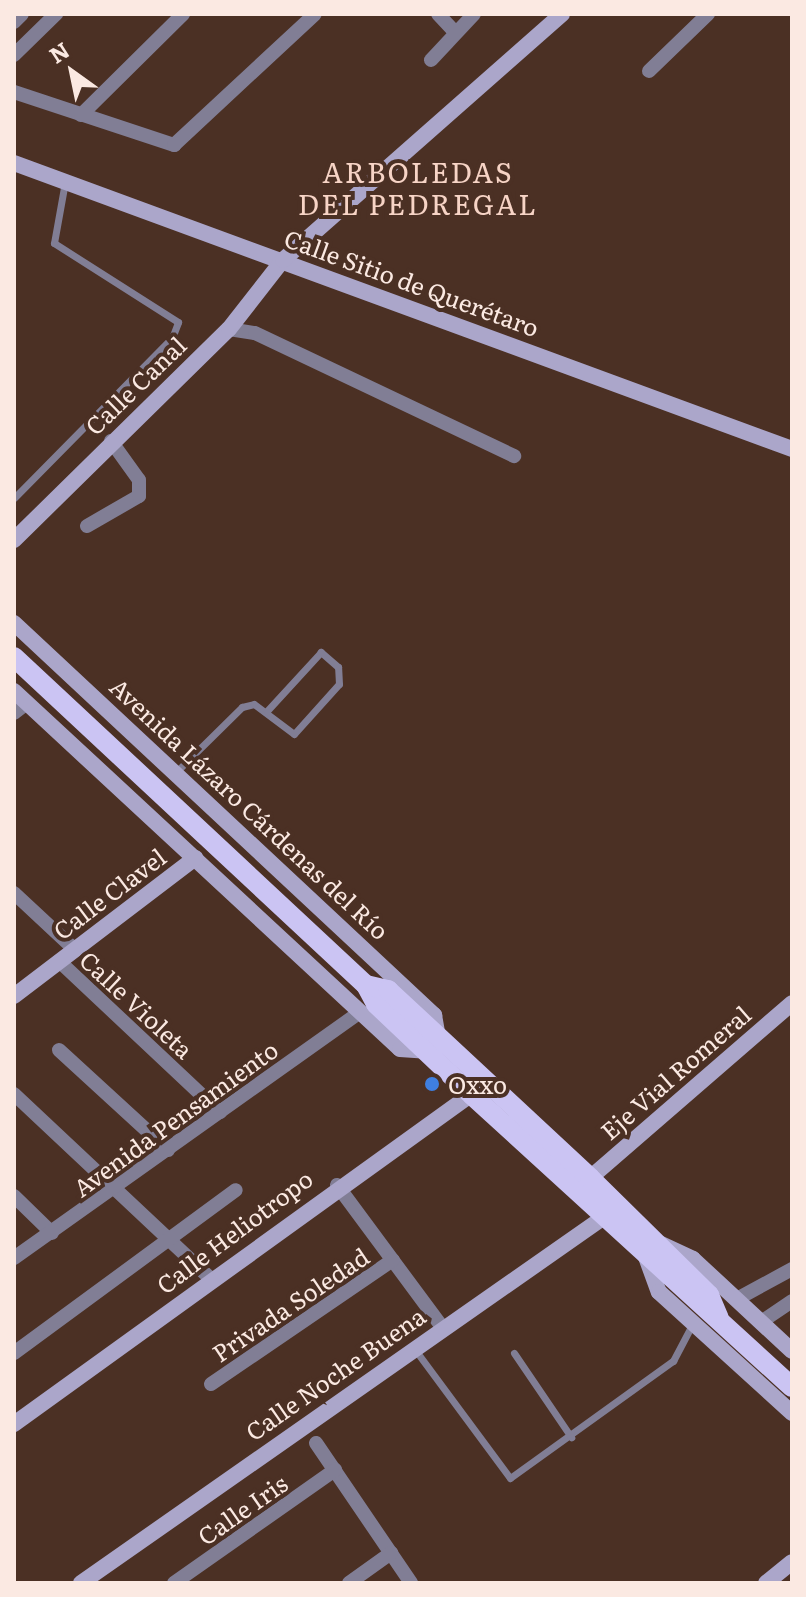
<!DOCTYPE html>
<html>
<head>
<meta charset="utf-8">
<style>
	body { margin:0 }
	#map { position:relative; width:806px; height:1597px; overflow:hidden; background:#4b3024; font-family:Literata,serif }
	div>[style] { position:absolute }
	.lane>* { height:7px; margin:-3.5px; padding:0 3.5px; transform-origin:3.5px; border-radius:3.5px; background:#817e95 }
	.street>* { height:14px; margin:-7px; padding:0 7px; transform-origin:7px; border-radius:7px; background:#817e95 }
	.secondary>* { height:16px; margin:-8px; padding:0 8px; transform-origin:8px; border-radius:8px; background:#aba6ca }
	.primary>* { height:20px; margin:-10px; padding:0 10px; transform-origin:10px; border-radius:10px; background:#cbc4f3 }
	.dots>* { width:22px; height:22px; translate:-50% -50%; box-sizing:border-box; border:4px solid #4b3024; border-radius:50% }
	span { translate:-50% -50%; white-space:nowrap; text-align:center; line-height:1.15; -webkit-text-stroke:8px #4b3024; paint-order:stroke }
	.street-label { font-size:24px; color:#fbe9e2 }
	.poi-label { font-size:24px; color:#fbe9e2 }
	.left { translate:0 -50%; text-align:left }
	.quarter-label { font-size:28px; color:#f7d4c6; letter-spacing:2px }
	.frame { position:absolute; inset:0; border:16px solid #fbe9e2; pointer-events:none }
	.north { position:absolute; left:32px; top:32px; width:80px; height:80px; -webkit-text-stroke:6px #4b3024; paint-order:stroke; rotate:327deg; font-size:22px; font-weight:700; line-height:32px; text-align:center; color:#fbe9e2 }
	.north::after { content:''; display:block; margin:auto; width:28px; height:36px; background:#fbe9e2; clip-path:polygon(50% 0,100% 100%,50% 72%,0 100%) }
</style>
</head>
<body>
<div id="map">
	<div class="lane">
		<i style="left:14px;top:498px;width:225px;rotate:-45.4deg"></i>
		<i style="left:172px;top:338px;width:17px;rotate:-69deg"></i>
		<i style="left:178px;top:322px;width:147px;rotate:-147.5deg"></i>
		<i style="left:54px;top:243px;width:62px;rotate:-79.8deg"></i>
		<i style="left:175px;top:773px;width:94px;rotate:-44.6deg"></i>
		<i style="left:242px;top:707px;width:12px;rotate:-14deg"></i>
		<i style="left:254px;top:704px;width:50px;rotate:36.9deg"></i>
		<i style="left:294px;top:734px;width:67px;rotate:-48deg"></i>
		<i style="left:339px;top:684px;width:17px;rotate:-93deg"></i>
		<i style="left:338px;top:667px;width:23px;rotate:-139deg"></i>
		<i style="left:321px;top:652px;width:80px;rotate:132.5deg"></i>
		<i style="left:416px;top:1351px;width:158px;rotate:53.5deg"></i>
		<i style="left:510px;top:1478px;width:201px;rotate:-35.7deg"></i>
		<i style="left:673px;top:1361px;width:41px;rotate:-62.2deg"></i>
		<i style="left:514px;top:1353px;width:102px;rotate:55.8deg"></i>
	</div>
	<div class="street">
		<i style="left:438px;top:14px;width:25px;rotate:47deg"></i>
		<i style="left:14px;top:22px;width:11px;rotate:-45deg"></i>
		<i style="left:14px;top:55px;width:59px;rotate:-44.3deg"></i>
		<i style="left:431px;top:60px;width:63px;rotate:-46.9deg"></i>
		<i style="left:649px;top:71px;width:82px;rotate:-44deg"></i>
		<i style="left:14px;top:92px;width:169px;rotate:18.3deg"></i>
		<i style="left:174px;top:145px;width:192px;rotate:-42.9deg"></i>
		<i style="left:81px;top:115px;width:144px;rotate:-44.7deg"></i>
		<i style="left:229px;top:329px;width:26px;rotate:9deg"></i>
		<i style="left:255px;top:333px;width:287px;rotate:25.4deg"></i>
		<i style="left:87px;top:526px;width:60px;rotate:-30deg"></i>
		<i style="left:139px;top:496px;width:16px;rotate:-90deg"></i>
		<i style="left:139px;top:480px;width:48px;rotate:-125.7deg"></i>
		<i style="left:14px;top:713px;width:16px;rotate:-38deg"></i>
		<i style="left:14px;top:893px;width:82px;rotate:43deg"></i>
		<i style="left:59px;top:961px;width:221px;rotate:43.2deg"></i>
		<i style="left:59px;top:1050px;width:148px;rotate:42.5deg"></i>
		<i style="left:14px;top:1094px;width:270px;rotate:43.2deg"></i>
		<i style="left:337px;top:1185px;width:177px;rotate:53.5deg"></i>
		<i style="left:14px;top:1196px;width:53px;rotate:44.2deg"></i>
		<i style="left:14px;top:1258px;width:425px;rotate:-35.4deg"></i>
		<i style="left:737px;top:1299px;width:63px;rotate:-28.6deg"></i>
		<i style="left:761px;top:1322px;width:37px;rotate:-34deg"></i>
		<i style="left:14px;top:1353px;width:275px;rotate:-36.3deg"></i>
		<i style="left:211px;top:1384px;width:220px;rotate:-34.3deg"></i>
		<i style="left:316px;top:1443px;width:169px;rotate:55.8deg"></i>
		<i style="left:174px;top:1583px;width:197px;rotate:-35.1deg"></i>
		<i style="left:349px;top:1583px;width:52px;rotate:-35.5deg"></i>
	</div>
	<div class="secondary">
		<i style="left:14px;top:163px;width:829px;rotate:20.18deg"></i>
		<i style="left:14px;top:540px;width:301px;rotate:-44.5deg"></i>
		<i style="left:229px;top:329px;width:88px;rotate:-52deg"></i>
		<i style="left:283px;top:260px;width:372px;rotate:-41.4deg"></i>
		<i style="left:14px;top:623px;width:575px;rotate:43.03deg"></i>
		<i style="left:434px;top:1015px;width:22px;rotate:80deg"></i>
		<i style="left:14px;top:691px;width:526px;rotate:42.84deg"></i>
		<i style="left:400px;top:1049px;width:26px;rotate:4deg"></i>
		<i style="left:14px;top:996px;width:228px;rotate:-37.3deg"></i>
		<i style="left:590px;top:1178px;width:267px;rotate:-40.9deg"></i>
		<i style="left:661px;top:1244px;width:35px;rotate:25deg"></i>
		<i style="left:693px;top:1259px;width:135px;rotate:42.9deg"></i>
		<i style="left:646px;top:1257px;width:37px;rotate:70deg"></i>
		<i style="left:659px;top:1292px;width:180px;rotate:42.3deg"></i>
		<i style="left:14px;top:1424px;width:575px;rotate:-35.79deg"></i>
		<i style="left:81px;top:1583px;width:651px;rotate:-34.98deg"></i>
		<i style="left:766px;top:1583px;width:33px;rotate:-39deg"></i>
	</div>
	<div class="primary">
		<i style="left:14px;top:657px;width:481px;rotate:43deg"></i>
		<i style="left:366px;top:985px;width:21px;rotate:62deg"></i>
		<i style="left:376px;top:1004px;width:132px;rotate:43.5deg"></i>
		<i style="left:472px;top:1095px;width:433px;rotate:42.4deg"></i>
		<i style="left:366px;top:985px;width:23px;rotate:13deg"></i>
		<i style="left:388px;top:990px;width:276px;rotate:42.9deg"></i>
		<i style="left:590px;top:1178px;width:167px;rotate:44.5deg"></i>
		<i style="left:709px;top:1295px;width:25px;rotate:67deg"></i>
	</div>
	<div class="dots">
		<i style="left:432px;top:1084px;background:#3f7fe0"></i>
	</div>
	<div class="street-label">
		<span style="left:412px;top:282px;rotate:20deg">Calle Sitio de Querétaro</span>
		<span style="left:135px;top:385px;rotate:-44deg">Calle Canal</span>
		<span style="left:250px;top:808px;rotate:43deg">Avenida Lázaro Cárdenas del Río</span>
		<span style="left:109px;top:893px;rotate:-37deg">Calle Clavel</span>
		<span style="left:137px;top:1004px;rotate:43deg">Calle Violeta</span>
		<span style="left:675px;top:1072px;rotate:-41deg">Eje Vial Romeral</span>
		<span style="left:175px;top:1118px;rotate:-36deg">Avenida Pensamiento</span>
		<span style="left:234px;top:1231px;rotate:-37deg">Calle Heliotropo</span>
		<span style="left:290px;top:1304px;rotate:-34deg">Privada Soledad</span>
		<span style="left:335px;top:1373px;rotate:-35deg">Calle Noche Buena</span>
		<span style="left:242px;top:1509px;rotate:-35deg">Calle Iris</span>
	</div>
	<div class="poi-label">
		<span class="left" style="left:448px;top:1084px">Oxxo</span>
	</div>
	<div class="quarter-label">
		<span style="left:418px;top:187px">ARBOLEDAS<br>DEL PEDREGAL</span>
	</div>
	<div class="frame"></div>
	<div class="north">N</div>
</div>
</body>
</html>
